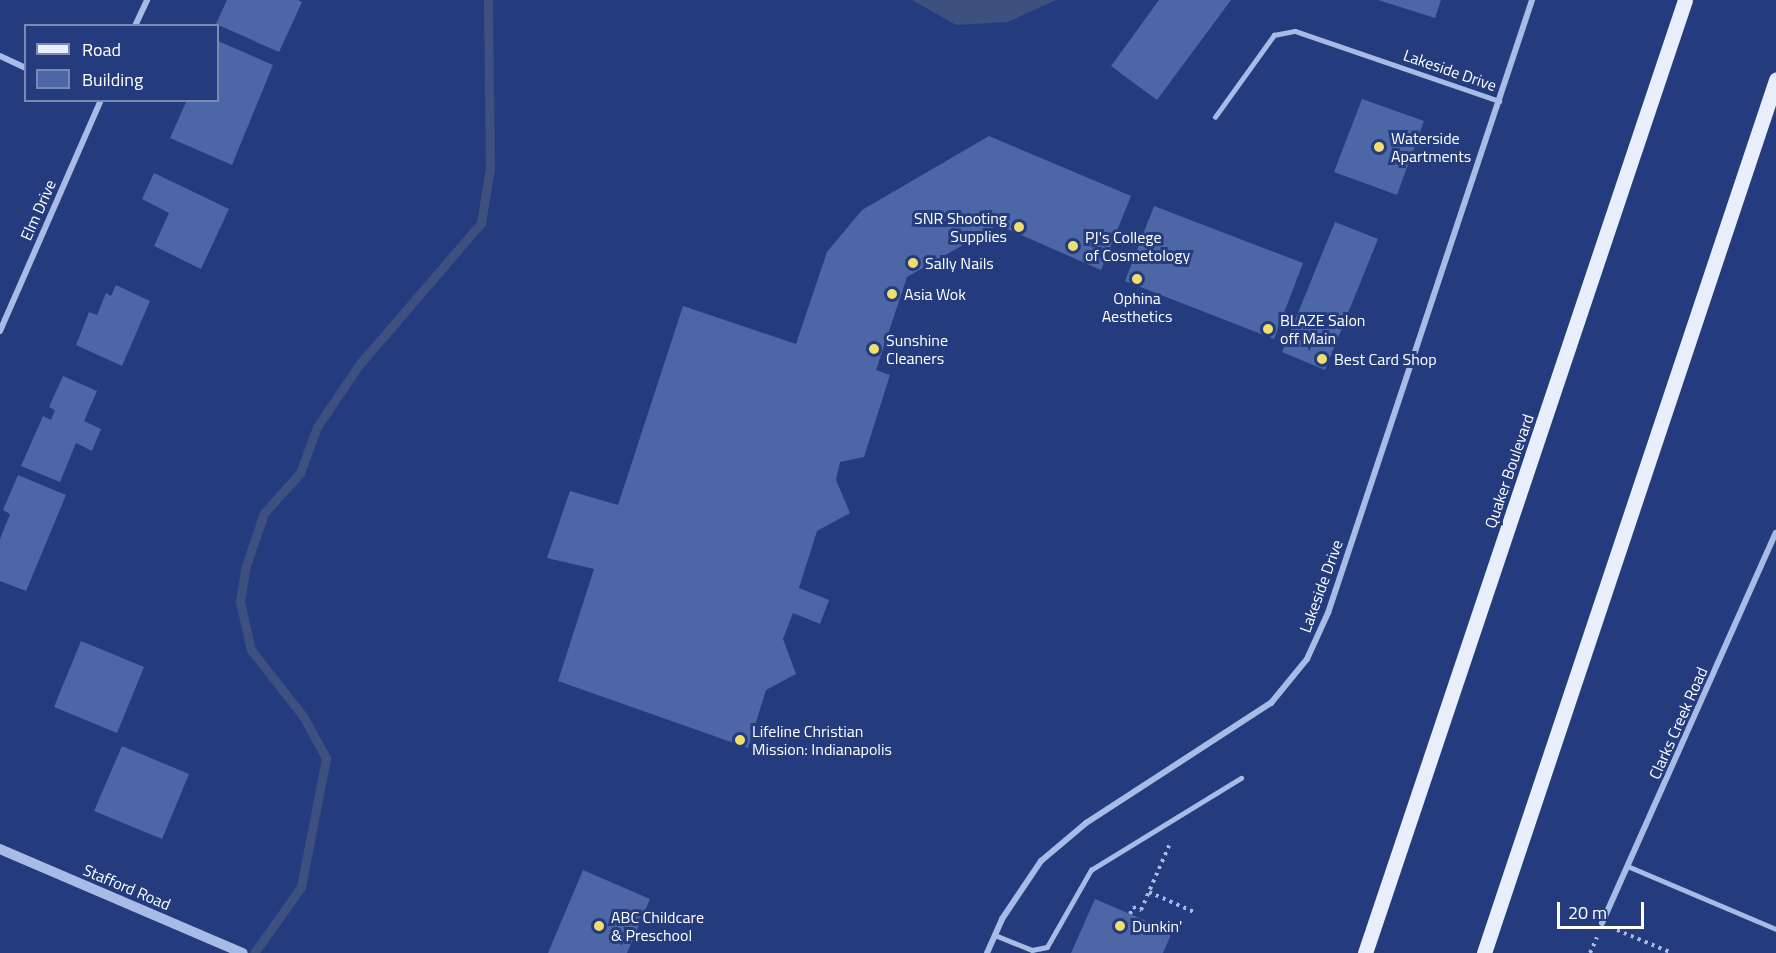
<!DOCTYPE html>
<html>
<head>
<meta charset="utf-8">
<style>
	body { margin:0 }
	#map { position:relative; width:1776px; height:953px; overflow:hidden; background:#243c7d; font-family:"Titillium Web",sans-serif }
	div>[style] { position:absolute }
	.water>* { inset:0; background:#3d5080 }
	.stream>* { height:9px; margin:-4.5px; padding:0 4.5px; transform-origin:4.5px; border-radius:4.5px; background:#3d5080 }
	.building>* { inset:0; background:#4c66a6 }
	.path>* { height:4px; margin-top:-2px; transform-origin:0; background:repeating-linear-gradient(90deg,#a8bae6 0 3px,transparent 0 7.5px) }
	.service>* { height:4.5px; margin:-2.25px; padding:0 2.25px; transform-origin:2.25px; border-radius:2.25px; background:#a8bae6 }
	.minor>* { height:6px; margin:-3px; padding:0 3px; transform-origin:3px; border-radius:3px; background:#a8bae6 }
	.tertiary>* { height:10px; margin:-5px; padding:0 5px; transform-origin:5px; border-radius:5px; background:#a8bae6 }
	.primary>* { height:15px; margin:-7.5px; padding:0 7.5px; transform-origin:7.5px; border-radius:7.5px; background:#e9eefd }
	.dots>* { width:16px; height:16px; translate:-50% -50%; box-sizing:border-box; border:3px solid #243c7d; border-radius:50% }
	span { translate:-50% -50%; white-space:nowrap; text-align:center; line-height:1.15; -webkit-text-stroke:6px #243c7d; paint-order:stroke }
	.street-label { font-size:16px; color:#fff }
	.poi-label { font-size:16px; color:#fff }
	.left { translate:0 -50%; text-align:left }
	.right { translate:-100% -50%; text-align:right }
	.legend { position:absolute; left:24px; top:24px; width:195px; height:78px; box-sizing:border-box; background:#243c7d; border:2px solid #7c8ab1; margin:0; padding:8px 10px; list-style:none; font-size:18px; color:#fff }
	.legend li { display:flex; align-items:center; gap:12px; height:30px }
	.legend b { width:30px; border:2px solid #7c8ab1 }
	.scale { position:absolute; left:1557px; top:902px; width:87px; height:27px; box-sizing:border-box; border:3px solid #fff; border-top:0; padding-left:8px; font-size:18px; line-height:21px; white-space:nowrap; color:#fff; -webkit-text-stroke:4px #243c7d; paint-order:stroke }
</style>
</head>
<body>
<div id="map">
	<div class="water">
		<i style="clip-path:polygon(912px 0,1056px 0,1008px 22px,956px 25px)"></i>
	</div>
	<div class="stream">
		<i style="left:254px;top:953px;width:81px;rotate:-54.5deg"></i>
		<i style="left:301px;top:887px;width:131px;rotate:-79deg"></i>
		<i style="left:326px;top:758px;width:48px;rotate:-118.7deg"></i>
		<i style="left:303px;top:716px;width:84px;rotate:-128.2deg"></i>
		<i style="left:251px;top:650px;width:49px;rotate:-102.9deg"></i>
		<i style="left:240px;top:602px;width:36px;rotate:-81deg"></i>
		<i style="left:246px;top:566px;width:56px;rotate:-71.2deg"></i>
		<i style="left:264px;top:513px;width:54px;rotate:-48deg"></i>
		<i style="left:300px;top:473px;width:49px;rotate:-69.7deg"></i>
		<i style="left:317px;top:427px;width:73px;rotate:-56.1deg"></i>
		<i style="left:358px;top:366px;width:189px;rotate:-49.3deg"></i>
		<i style="left:481px;top:223px;width:56px;rotate:-80.7deg"></i>
		<i style="left:490px;top:168px;width:168px;rotate:-90.7deg"></i>
	</div>
	<div class="building">
		<i style="clip-path:polygon(227px 0,298px 0,302px 2px,279px 52px,216px 24px)"></i>
		<i style="clip-path:polygon(1159px 0,1231px 0,1157px 100px,1111px 66px)"></i>
		<i style="clip-path:polygon(1378px 0,1441px 0,1435px 18px)"></i>
		<i style="clip-path:polygon(218px 41px,273px 65px,232px 165px,170px 138px,187px 100px,218px 100px)"></i>
		<i style="clip-path:polygon(1362px 99px,1424px 121px,1397px 195px,1334px 172px)"></i>
		<i style="clip-path:polygon(989px 136px,1131px 196px,1101px 270px,998px 225px,907px 277px,876px 370px,890px 375px,864px 457px,840px 462px,836px 480px,850px 513px,817px 531px,799px 588px,829px 600px,820px 624px,793px 613px,783px 639px,796px 674px,766px 690px,748px 748px,558px 681px,594px 569px,547px 558px,570px 491px,618px 505px,683px 306px,796px 344px,827px 252px,862px 210px)"></i>
		<i style="clip-path:polygon(154px 173px,229px 209px,201px 269px,154px 246px,169px 213px,142px 199px)"></i>
		<i style="clip-path:polygon(1154px 206px,1303px 263px,1274px 339px,1125px 281px)"></i>
		<i style="clip-path:polygon(1335px 222px,1378px 239px,1325px 370px,1282px 352px)"></i>
		<i style="clip-path:polygon(116px 285px,150px 301px,122px 366px,76px 345px,89px 312px,97px 315px,106px 293px,111px 296px)"></i>
		<i style="clip-path:polygon(63px 376px,97px 391px,84px 421px,101px 429px,92px 451px,76px 443px,60px 482px,21px 466px,43px 416px,51px 420px,55px 410px,49px 407px)"></i>
		<i style="clip-path:polygon(18px 475px,66px 495px,26px 591px,0 581px,0 539px,10px 514px,3px 510px)"></i>
		<i style="clip-path:polygon(81px 641px,144px 667px,117px 733px,54px 707px)"></i>
		<i style="clip-path:polygon(122px 746px,189px 774px,162px 839px,94px 811px)"></i>
		<i style="clip-path:polygon(583px 870px,650px 899px,627px 953px,548px 953px)"></i>
		<i style="clip-path:polygon(1095px 899px,1172px 932px,1163px 953px,1071px 953px)"></i>
	</div>
	<div class="path">
		<i style="left:1149px;top:892px;width:49px;rotate:24deg"></i>
		<i style="left:1130px;top:914px;width:8px;rotate:-67deg"></i>
		<i style="left:1133px;top:907px;width:9px;rotate:21deg"></i>
		<i style="left:1141px;top:910px;width:75px;rotate:-66.5deg"></i>
		<i style="left:1617px;top:930px;width:60px;rotate:22.7deg"></i>
		<i style="left:1590px;top:953px;width:17px;rotate:-66deg"></i>
	</div>
	<div class="service">
		<i style="left:1215px;top:117px;width:101px;rotate:-54.3deg"></i>
		<i style="left:1274px;top:35px;width:21px;rotate:-11deg"></i>
		<i style="left:1295px;top:31px;width:216px;rotate:18.9deg"></i>
		<i style="left:1630px;top:867px;width:159px;rotate:23deg"></i>
		<i style="left:995px;top:935px;width:40px;rotate:22deg"></i>
		<i style="left:1032px;top:950px;width:15px;rotate:-11deg"></i>
		<i style="left:1047px;top:947px;width:89px;rotate:-60.3deg"></i>
		<i style="left:1091px;top:870px;width:176px;rotate:-31.5deg"></i>
	</div>
	<div class="minor">
		<i style="left:135px;top:26px;width:29px;rotate:-65deg"></i>
		<i style="left:0;top:56px;width:29px;rotate:25deg"></i>
		<i style="left:0;top:331px;width:252px;rotate:-66.4deg"></i>
		<i style="left:1602px;top:923px;width:427px;rotate:-66deg"></i>
		<i style="left:987px;top:953px;width:37px;rotate:-66deg"></i>
		<i style="left:1002px;top:919px;width:70px;rotate:-56.1deg"></i>
		<i style="left:1041px;top:861px;width:59px;rotate:-40.2deg"></i>
		<i style="left:1086px;top:823px;width:221px;rotate:-33deg"></i>
		<i style="left:1271px;top:703px;width:57px;rotate:-50.7deg"></i>
		<i style="left:1307px;top:659px;width:51px;rotate:-65.5deg"></i>
		<i style="left:1328px;top:613px;width:646px;rotate:-71.59deg"></i>
	</div>
	<div class="tertiary">
		<i style="left:0;top:849px;width:264px;rotate:23.2deg"></i>
	</div>
	<div class="primary">
		<i style="left:1365px;top:953px;width:1005px;rotate:-71.44deg"></i>
		<i style="left:1484px;top:953px;width:921px;rotate:-71.51deg"></i>
	</div>
	<div class="dots">
		<i style="left:1379px;top:147px;background:#f0df6c"></i>
		<i style="left:1019px;top:227px;background:#f0df6c"></i>
		<i style="left:1073px;top:246px;background:#f0df6c"></i>
		<i style="left:913px;top:263px;background:#f0df6c"></i>
		<i style="left:1137px;top:279px;background:#f0df6c"></i>
		<i style="left:892px;top:294px;background:#f0df6c"></i>
		<i style="left:1268px;top:329px;background:#f0df6c"></i>
		<i style="left:874px;top:349px;background:#f0df6c"></i>
		<i style="left:1322px;top:359px;background:#f0df6c"></i>
		<i style="left:740px;top:740px;background:#f0df6c"></i>
		<i style="left:599px;top:926px;background:#f0df6c"></i>
		<i style="left:1120px;top:926px;background:#f0df6c"></i>
	</div>
	<div class="street-label">
		<span style="left:1450px;top:70px;rotate:19deg">Lakeside Drive</span>
		<span style="left:38px;top:210px;rotate:-66deg">Elm Drive</span>
		<span style="left:1509px;top:471px;rotate:-71deg">Quaker Boulevard</span>
		<span style="left:1321px;top:586px;rotate:-70deg">Lakeside Drive</span>
		<span style="left:1678px;top:723px;rotate:-66deg">Clarks Creek Road</span>
		<span style="left:127px;top:887px;rotate:23deg">Stafford Road</span>
	</div>
	<div class="poi-label">
		<span class="left" style="left:1391px;top:147px">Waterside<br>Apartments</span>
		<span class="right" style="left:1007px;top:227px">SNR Shooting<br>Supplies</span>
		<span class="left" style="left:1085px;top:246px">PJ's College<br>of Cosmetology</span>
		<span class="left" style="left:925px;top:263px">Sally Nails</span>
		<span class="left" style="left:904px;top:294px">Asia Wok</span>
		<span style="left:1137px;top:307px">Ophina<br>Aesthetics</span>
		<span class="left" style="left:1280px;top:329px">BLAZE Salon<br>off Main</span>
		<span class="left" style="left:886px;top:349px">Sunshine<br>Cleaners</span>
		<span class="left" style="left:1334px;top:359px">Best Card Shop</span>
		<span class="left" style="left:752px;top:740px">Lifeline Christian<br>Mission: Indianapolis</span>
		<span class="left" style="left:611px;top:926px">ABC Childcare<br>&amp; Preschool</span>
		<span class="left" style="left:1132px;top:926px">Dunkin'</span>
	</div>
	<ul class="legend">
	<li><b style="height:8px;background:#e9eefd"></b>Road</li>
	<li><b style="height:16px;background:#4c66a6"></b>Building</li>
	</ul>
	<div class="scale">20 m</div>
</div>
</body>
</html>
